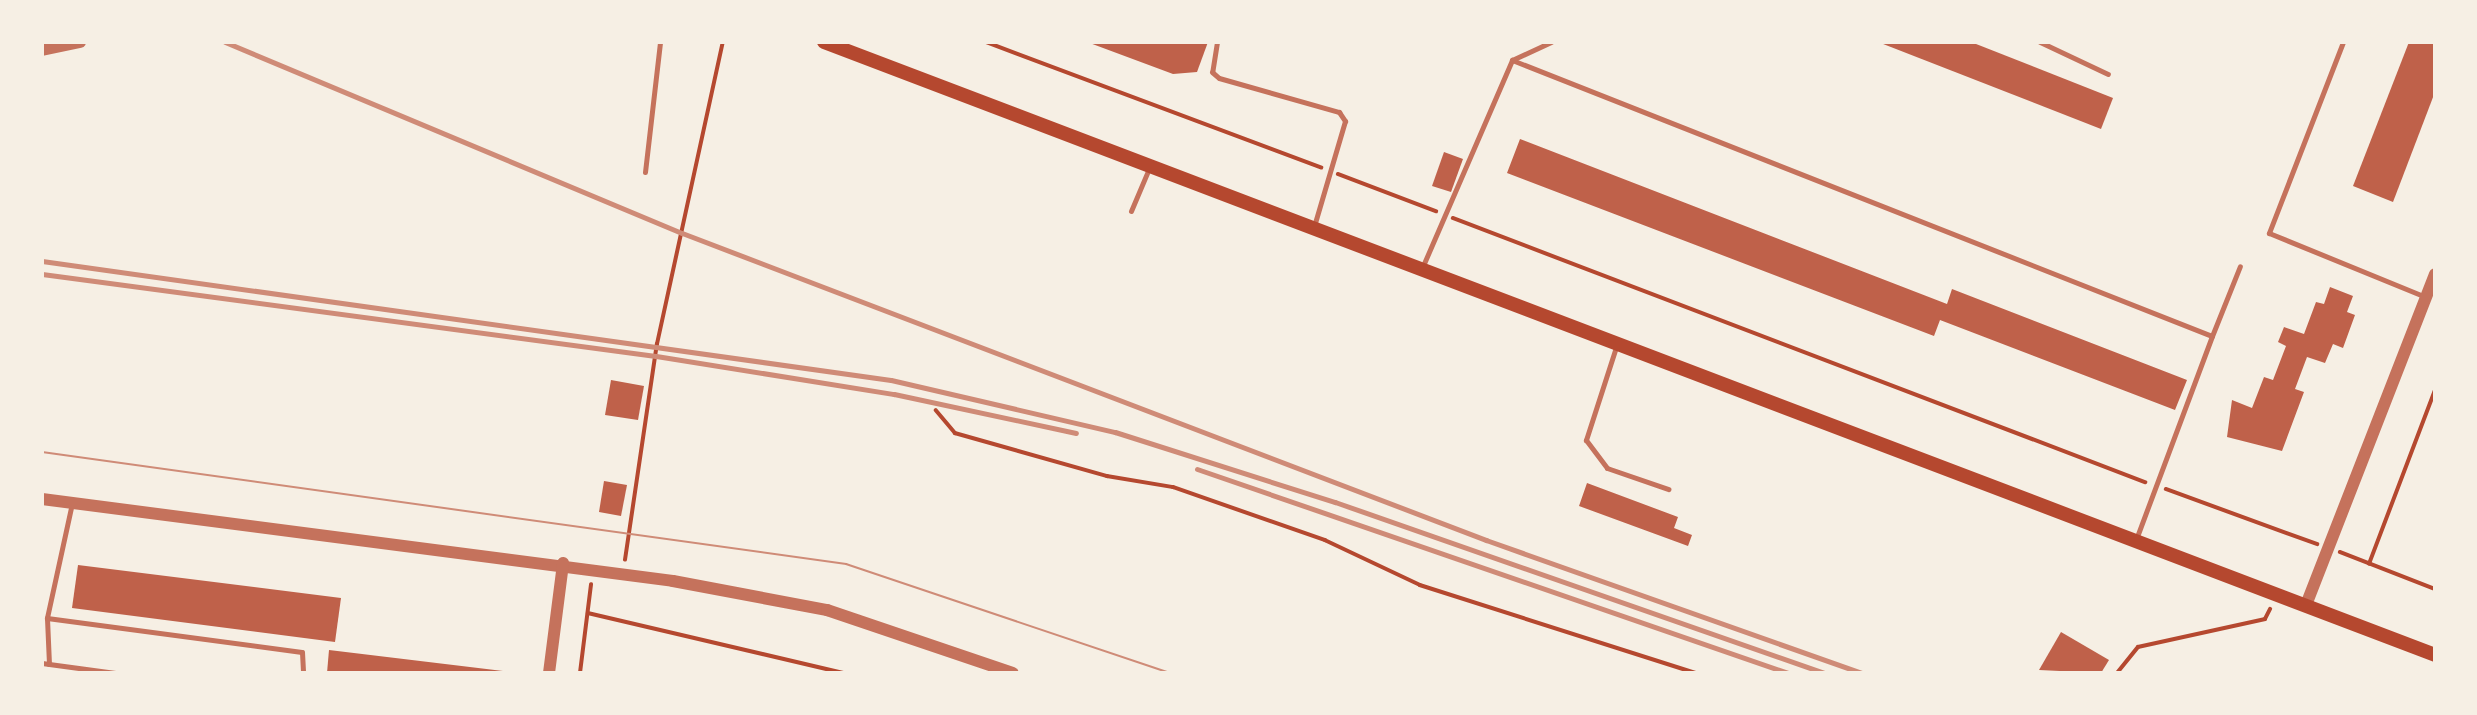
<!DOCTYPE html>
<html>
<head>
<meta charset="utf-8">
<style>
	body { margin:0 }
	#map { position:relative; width:2477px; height:715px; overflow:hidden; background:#f6efe4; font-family:Merriweather,serif }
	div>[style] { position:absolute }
	.building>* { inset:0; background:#bf614a }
	.path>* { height:3.5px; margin:-1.75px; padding:0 1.75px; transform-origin:1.75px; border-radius:1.75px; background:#b5482f }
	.service>* { height:5px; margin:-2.5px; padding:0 2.5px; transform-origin:2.5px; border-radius:2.5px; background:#c5725c }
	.tertiary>* { height:12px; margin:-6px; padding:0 6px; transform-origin:6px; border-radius:6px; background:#c5725c }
	.secondary>* { height:14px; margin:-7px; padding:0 7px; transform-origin:7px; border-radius:7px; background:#b5482f }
	.tram>* { height:2px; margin:-1px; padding:0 1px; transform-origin:1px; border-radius:1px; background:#cf8b77 }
	.rail>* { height:5px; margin:-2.5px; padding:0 2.5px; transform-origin:2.5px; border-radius:2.5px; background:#cf8b77 }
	span { translate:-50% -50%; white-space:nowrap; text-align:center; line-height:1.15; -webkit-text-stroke:6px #f6efe4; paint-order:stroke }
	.frame { position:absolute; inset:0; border:44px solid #f6efe4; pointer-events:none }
</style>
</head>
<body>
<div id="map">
	<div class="building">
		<i style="clip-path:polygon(1087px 42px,1208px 42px,1197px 72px,1173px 74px)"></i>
		<i style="clip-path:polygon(1878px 42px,1971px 42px,2113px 98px,2101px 129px)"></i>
		<i style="clip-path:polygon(2409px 42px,2435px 42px,2435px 92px,2393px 202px,2353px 186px)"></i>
		<i style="clip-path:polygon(1520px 139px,1947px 304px,1952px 289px,2187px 380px,2175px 410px,1940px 320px,1934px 336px,1507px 173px)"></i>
		<i style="clip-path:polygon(1444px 152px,1463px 159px,1451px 192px,1432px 186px)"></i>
		<i style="clip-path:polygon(2330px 287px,2353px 296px,2347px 312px,2355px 315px,2343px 348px,2333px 344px,2325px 363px,2307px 357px,2295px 389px,2304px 392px,2282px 451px,2227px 437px,2232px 400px,2252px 408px,2264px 377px,2273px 380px,2286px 346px,2278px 342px,2284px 327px,2304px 334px,2316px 302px,2324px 304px)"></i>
		<i style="clip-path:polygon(611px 380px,644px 386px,638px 420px,605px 415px)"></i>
		<i style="clip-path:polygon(604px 481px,627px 485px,621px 516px,599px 512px)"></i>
		<i style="clip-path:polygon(1587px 483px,1678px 517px,1674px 528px,1692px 535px,1688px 546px,1579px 506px)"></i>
		<i style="clip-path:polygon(78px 565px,341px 598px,335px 642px,72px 608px)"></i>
		<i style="clip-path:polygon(2061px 632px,2109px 660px,2101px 673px,2039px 670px)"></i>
		<i style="clip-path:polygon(329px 650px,503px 671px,503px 673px,327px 673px)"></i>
	</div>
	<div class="path">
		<i style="left:986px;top:42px;width:358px;rotate:20.5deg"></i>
		<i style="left:1338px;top:174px;width:105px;rotate:20.7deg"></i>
		<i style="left:1453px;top:218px;width:741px;rotate:20.88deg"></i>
		<i style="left:936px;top:410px;width:30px;rotate:50deg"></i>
		<i style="left:955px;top:433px;width:158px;rotate:15.8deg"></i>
		<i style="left:1107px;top:476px;width:67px;rotate:9.5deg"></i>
		<i style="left:1173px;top:487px;width:161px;rotate:19.2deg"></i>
		<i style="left:1325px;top:540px;width:105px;rotate:25.3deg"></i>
		<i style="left:1420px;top:585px;width:289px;rotate:17.7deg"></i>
		<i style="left:2166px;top:489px;width:161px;rotate:20deg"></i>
		<i style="left:2340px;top:552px;width:102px;rotate:21.3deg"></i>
		<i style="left:625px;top:560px;width:218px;rotate:-81.6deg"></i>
		<i style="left:657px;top:344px;width:309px;rotate:-77.7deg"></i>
		<i style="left:2369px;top:564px;width:186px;rotate:-69.2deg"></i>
		<i style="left:588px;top:613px;width:262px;rotate:13.2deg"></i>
		<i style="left:580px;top:673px;width:89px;rotate:-82.9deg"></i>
		<i style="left:2117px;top:673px;width:33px;rotate:-51deg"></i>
		<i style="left:2138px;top:647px;width:130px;rotate:-12.4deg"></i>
		<i style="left:2265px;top:619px;width:11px;rotate:-63deg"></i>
	</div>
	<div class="service">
		<i style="left:1217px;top:42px;width:30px;rotate:99deg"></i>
		<i style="left:1212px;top:72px;width:9px;rotate:41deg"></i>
		<i style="left:1219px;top:78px;width:125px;rotate:15.8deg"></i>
		<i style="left:1339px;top:112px;width:11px;rotate:56deg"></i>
		<i style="left:1345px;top:121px;width:109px;rotate:106.4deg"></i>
		<i style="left:2040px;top:42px;width:75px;rotate:25.2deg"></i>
		<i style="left:2343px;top:42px;width:205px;rotate:111.2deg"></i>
		<i style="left:2269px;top:233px;width:170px;rotate:22.2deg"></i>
		<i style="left:1512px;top:60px;width:752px;rotate:21.52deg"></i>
		<i style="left:2212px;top:336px;width:217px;rotate:110.5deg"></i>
		<i style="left:645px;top:172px;width:131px;rotate:-83.4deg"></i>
		<i style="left:1131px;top:211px;width:49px;rotate:-67.1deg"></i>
		<i style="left:1422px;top:268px;width:227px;rotate:-66.6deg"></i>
		<i style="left:1512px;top:60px;width:43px;rotate:-24.8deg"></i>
		<i style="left:2212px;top:336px;width:75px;rotate:-68.2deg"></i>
		<i style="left:1616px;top:347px;width:98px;rotate:107.9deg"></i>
		<i style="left:1586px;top:440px;width:35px;rotate:53deg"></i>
		<i style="left:1607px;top:468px;width:65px;rotate:19deg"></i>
		<i style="left:72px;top:503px;width:118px;rotate:102.3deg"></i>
		<i style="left:47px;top:618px;width:257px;rotate:7.6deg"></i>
		<i style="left:302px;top:652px;width:21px;rotate:87deg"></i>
		<i style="left:42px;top:663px;width:7px;rotate:8deg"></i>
		<i style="left:49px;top:664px;width:46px;rotate:-92.5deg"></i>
		<i style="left:49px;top:664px;width:67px;rotate:7.8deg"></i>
	</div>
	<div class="tertiary">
		<i style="left:42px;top:50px;width:39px;rotate:-12deg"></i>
		<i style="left:42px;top:499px;width:636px;rotate:7.4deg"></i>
		<i style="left:673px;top:581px;width:157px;rotate:10.7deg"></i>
		<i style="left:827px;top:610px;width:196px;rotate:18.7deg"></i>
		<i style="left:2306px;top:605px;width:355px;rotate:-68.7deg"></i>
		<i style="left:549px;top:673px;width:111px;rotate:-82.7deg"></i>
	</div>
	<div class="secondary">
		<i style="left:824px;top:42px;width:1724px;rotate:20.83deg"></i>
	</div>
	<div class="tram">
		<i style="left:42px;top:452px;width:812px;rotate:7.93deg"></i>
		<i style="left:846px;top:564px;width:341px;rotate:18.6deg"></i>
	</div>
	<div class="rail">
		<i style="left:225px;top:42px;width:495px;rotate:22.7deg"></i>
		<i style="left:682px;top:233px;width:861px;rotate:20.9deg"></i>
		<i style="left:1486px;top:540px;width:399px;rotate:19.5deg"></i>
		<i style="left:42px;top:261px;width:857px;rotate:7.98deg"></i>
		<i style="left:891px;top:380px;width:230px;rotate:13.1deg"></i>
		<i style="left:1115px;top:432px;width:231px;rotate:17.7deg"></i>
		<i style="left:1335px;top:502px;width:518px;rotate:19.27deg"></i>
		<i style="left:42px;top:274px;width:619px;rotate:7.61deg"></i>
		<i style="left:656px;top:356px;width:241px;rotate:9.1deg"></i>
		<i style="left:894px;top:394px;width:186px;rotate:12.1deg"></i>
		<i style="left:1197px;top:469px;width:625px;rotate:19.04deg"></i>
	</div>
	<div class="frame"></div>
</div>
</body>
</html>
